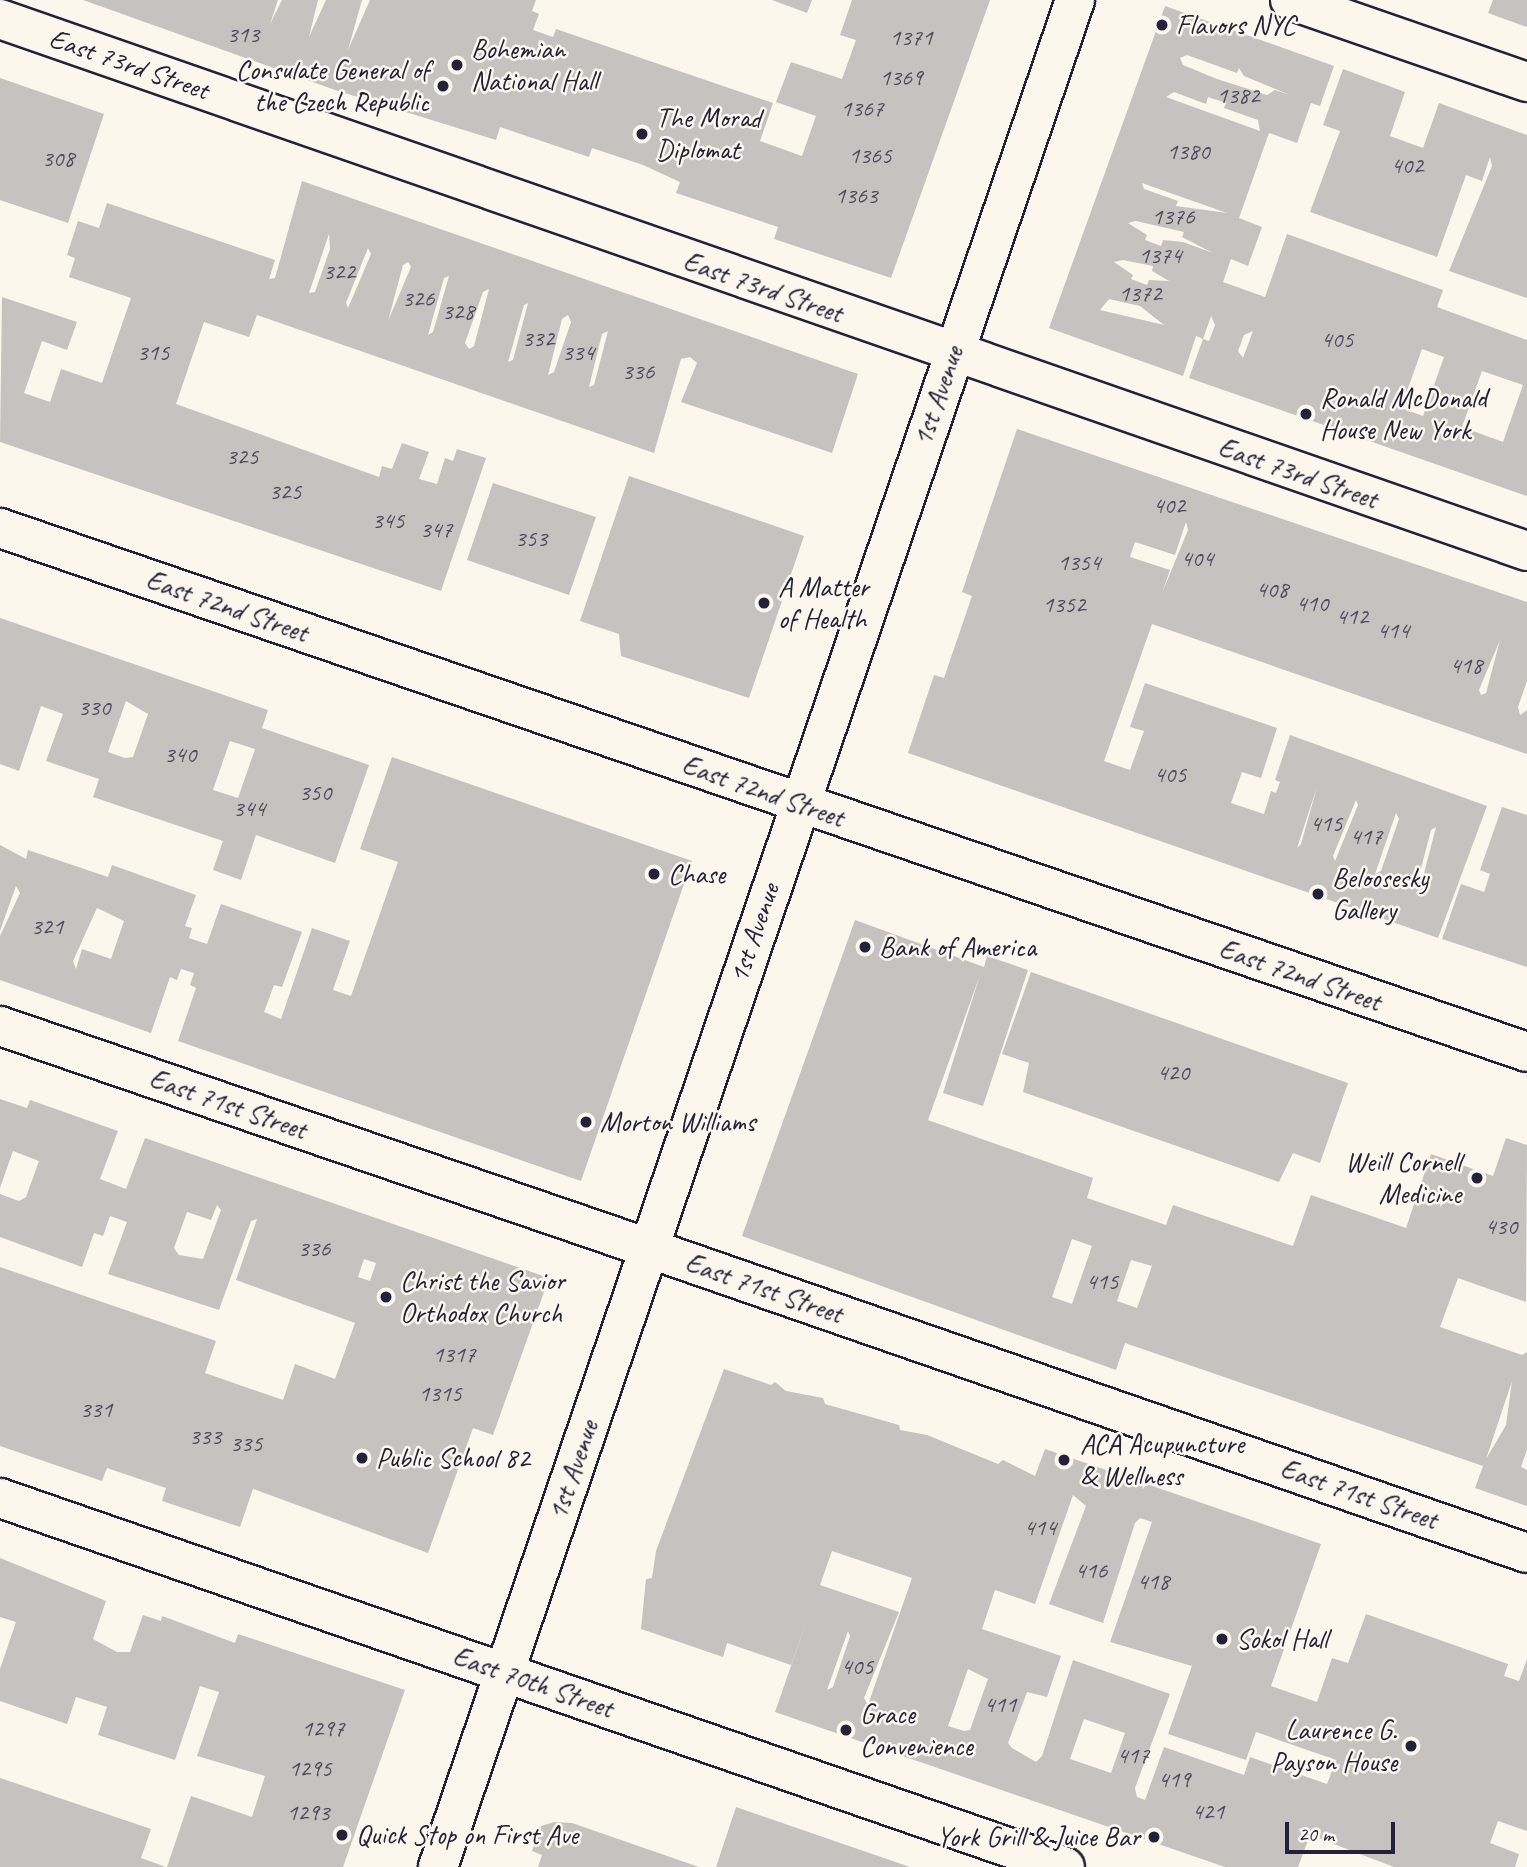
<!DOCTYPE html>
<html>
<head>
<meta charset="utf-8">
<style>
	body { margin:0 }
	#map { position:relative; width:1527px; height:1867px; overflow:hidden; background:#fbf7ec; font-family:Caveat,sans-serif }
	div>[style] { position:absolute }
	.building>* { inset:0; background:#c6c2c0 }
	.roads { filter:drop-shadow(2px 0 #22223b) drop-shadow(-2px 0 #22223b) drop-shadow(0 2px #22223b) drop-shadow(0 -2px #22223b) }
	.street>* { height:38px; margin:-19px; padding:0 19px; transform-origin:19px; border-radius:19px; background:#fbf7ec }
	.secondary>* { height:38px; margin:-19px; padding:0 19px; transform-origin:19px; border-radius:19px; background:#fbf7ec }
	.primary>* { height:38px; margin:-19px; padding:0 19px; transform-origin:19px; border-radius:19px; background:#fbf7ec }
	.dots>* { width:19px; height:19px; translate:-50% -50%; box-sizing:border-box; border:4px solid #fbf7ec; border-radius:50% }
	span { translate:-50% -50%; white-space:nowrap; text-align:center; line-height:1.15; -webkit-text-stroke:5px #fbf7ec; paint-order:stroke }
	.number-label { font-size:24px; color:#4b4a5c }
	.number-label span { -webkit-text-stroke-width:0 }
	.poi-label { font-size:28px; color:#22223b }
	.left { translate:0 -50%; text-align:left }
	.right { translate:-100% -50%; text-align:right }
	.street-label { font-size:28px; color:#22223b }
	.scale { position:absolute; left:1285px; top:1822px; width:110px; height:32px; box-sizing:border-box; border:4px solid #22223b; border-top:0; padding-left:9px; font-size:21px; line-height:24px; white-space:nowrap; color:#22223b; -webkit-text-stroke:5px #fbf7ec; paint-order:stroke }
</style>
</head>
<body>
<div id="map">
	<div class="building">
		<i style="clip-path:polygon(83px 0,278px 0,270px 24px,282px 0,318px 0,309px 37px,326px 0,362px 0,348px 50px,370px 0,536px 0,532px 11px,539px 14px,533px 30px,553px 37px,556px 29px,773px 103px,760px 141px,802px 156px,816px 116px,776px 102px,791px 62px,842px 79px,856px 40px,840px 35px,852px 0,990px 0,891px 278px,774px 239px,778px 227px,676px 193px,680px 182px,643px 165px,592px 148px,589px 157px,500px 127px,496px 140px,335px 90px)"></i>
		<i style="clip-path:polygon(772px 0,812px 0,807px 13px)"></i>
		<i style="clip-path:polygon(1493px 0,1527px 0,1527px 27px,1488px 13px)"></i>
		<i style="clip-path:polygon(evenodd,1165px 6px,1334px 66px,1320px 106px,1311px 103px,1297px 143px,1269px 133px,1239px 218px,1262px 227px,1248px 266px,1231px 259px,1223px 282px,1265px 297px,1287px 234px,1443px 290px,1437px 307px,1527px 340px,1527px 496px,1189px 378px,1203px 339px,1209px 341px,1215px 325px,1211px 316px,1203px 339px,1196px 336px,1183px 376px,1049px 328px,1165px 6px,1187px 55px,1237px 73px,1239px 68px,1244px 76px,1290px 95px,1275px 90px,1267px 95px,1217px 79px,1183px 65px,1180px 58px,1187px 55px,1165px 6px,1174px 92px,1206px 104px,1208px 97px,1226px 103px,1224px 108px,1258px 120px,1260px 131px,1166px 97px,1174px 92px,1165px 6px,1142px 183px,1227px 213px,1176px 206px,1178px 201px,1144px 189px,1142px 183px,1165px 6px,1136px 221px,1184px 232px,1182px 237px,1213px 253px,1183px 242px,1163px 240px,1161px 246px,1145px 240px,1147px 235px,1128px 223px,1136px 221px,1165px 6px,1123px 260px,1153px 266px,1152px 271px,1169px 281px,1149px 280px,1147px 285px,1131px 279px,1133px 275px,1114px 262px,1123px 260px,1165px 6px,1109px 299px,1140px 306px,1164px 325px,1100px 310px,1109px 299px,1165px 6px,1253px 331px,1243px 358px,1238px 351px,1244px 335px,1253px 331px,1165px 6px,1422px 349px,1444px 357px,1423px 416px,1401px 408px,1422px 349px,1165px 6px,1482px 371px,1523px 385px,1503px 442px,1462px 427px,1482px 371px)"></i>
		<i style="clip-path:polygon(1343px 69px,1405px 92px,1390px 136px,1423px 148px,1439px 103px,1527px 135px,1527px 298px,1449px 271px,1492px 166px,1490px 157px,1482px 181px,1466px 175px,1437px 257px,1310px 212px,1340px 131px,1323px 125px)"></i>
		<i style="clip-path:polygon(0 78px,104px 114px,68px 223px,0 200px)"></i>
		<i style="clip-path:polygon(evenodd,302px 181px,858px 374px,832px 453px,681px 402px,697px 363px,690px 357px,681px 359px,654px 453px,257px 315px,249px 337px,204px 322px,176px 404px,379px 477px,382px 466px,392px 469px,402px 443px,429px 452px,419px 479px,437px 484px,445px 458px,453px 461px,457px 449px,486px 458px,441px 591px,0 442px,2px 297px,77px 322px,67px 350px,42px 341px,24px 393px,50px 402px,61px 369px,102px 383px,131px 298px,69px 277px,75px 258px,67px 255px,78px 221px,99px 228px,107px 203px,275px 260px,269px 279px,275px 278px,302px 181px,329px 234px,330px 249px,315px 292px,309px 293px,329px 234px,302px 181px,368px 248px,371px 254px,348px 308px,346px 303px,368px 248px,302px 181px,408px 262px,411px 267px,388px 321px,403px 265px,408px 262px,302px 181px,449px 276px,433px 332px,428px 335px,444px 278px,449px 276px,302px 181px,489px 289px,474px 346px,469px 349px,465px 343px,483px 292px,489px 289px,302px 181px,528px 303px,513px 360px,508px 362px,524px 305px,528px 303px,302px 181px,568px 315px,571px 322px,554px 372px,548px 375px,562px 319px,568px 315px,302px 181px,608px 331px,594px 385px,589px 387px,602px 334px,608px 331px)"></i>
		<i style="clip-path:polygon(evenodd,1017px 429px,1527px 602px,1527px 681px,1518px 707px,1520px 715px,1527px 710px,1527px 754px,1152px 624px,1104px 761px,1130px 770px,1144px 731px,1130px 727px,1145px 683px,1277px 728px,1261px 778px,1242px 772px,1231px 803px,1264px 814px,1271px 791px,1276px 793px,1280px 782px,1275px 780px,1290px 735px,1487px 806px,1438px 938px,908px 753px,934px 675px,944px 678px,972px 596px,962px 592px,1017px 429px,1186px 522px,1188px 530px,1162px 593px,1170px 570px,1130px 557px,1135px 542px,1175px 555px,1186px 522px,1017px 429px,1500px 640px,1486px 693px,1481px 695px,1479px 690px,1500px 640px,1017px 429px,1317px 787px,1301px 844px,1297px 848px,1317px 787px,1017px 429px,1356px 800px,1358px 805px,1335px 861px,1333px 856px,1356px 800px,1017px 429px,1396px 813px,1399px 819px,1381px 871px,1375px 874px,1396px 813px,1017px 429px,1436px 827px,1421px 885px,1416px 888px,1431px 830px,1436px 827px)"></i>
		<i style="clip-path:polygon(629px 476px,804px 536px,749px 698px,621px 656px,619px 634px,580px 621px)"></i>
		<i style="clip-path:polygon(493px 483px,596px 517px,569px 595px,467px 560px)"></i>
		<i style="clip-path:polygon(evenodd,0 618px,268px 710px,262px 728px,369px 765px,335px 863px,256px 835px,241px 880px,213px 870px,223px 841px,93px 797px,99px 779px,46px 761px,63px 714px,41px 706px,19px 771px,0 764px,0 618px,126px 701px,148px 714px,133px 757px,125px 758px,108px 752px,126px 701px,0 618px,230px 741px,255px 749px,238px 798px,213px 790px,230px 741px)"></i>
		<i style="clip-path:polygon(evenodd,392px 757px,692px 861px,581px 1181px,178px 1041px,196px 988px,190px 985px,194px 973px,181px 969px,177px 980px,170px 977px,151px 1033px,0 980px,0 936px,20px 893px,16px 886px,0 931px,0 845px,26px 859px,28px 850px,108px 877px,112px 865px,196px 895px,185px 926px,192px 928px,189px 938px,207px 944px,221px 904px,302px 932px,282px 987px,274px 985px,264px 1012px,281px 1019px,312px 928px,350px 941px,333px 990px,351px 996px,398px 862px,360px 849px,392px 757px,97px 908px,124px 921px,111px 959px,82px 949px,76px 969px,73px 961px,97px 908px)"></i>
		<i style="clip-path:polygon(1502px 807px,1527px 815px,1527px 967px,1442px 939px,1461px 884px,1484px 892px,1490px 874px,1480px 870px)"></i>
		<i style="clip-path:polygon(evenodd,855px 920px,984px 967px,987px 956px,1028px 970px,983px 1106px,943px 1093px,980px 975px,928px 1120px,1093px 1178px,1087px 1198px,1166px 1225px,1173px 1205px,1293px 1246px,1311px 1195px,1406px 1228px,1431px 1154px,1493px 1176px,1506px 1138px,1527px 1145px,1526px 1302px,1458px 1278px,1440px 1327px,1522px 1355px,1527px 1352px,1527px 1450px,1521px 1467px,1527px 1470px,1527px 1506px,1475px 1488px,1483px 1466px,1125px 1343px,1116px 1370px,742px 1236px,855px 920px,1072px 1239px,1092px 1246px,1072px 1304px,1052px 1297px,1072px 1239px,855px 920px,1131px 1260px,1152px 1266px,1137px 1308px,1117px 1301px,1131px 1260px,855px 920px,1512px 1381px,1506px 1425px,1486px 1459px,1512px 1381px)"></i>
		<i style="clip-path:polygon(1031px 972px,1348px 1083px,1320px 1163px,1293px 1153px,1279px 1182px,1023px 1092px,1029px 1063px,1002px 1054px)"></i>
		<i style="clip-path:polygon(evenodd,0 1099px,27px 1108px,30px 1100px,118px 1131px,100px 1179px,126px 1189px,145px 1138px,549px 1278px,493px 1435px,473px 1428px,428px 1553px,253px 1489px,240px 1527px,162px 1501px,166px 1488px,107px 1468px,102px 1481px,0 1446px,0 1267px,216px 1341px,205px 1373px,283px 1400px,295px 1364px,335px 1379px,355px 1323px,236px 1280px,257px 1219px,251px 1221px,219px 1310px,108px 1274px,127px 1222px,110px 1216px,103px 1236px,94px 1233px,82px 1267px,0 1237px,0 1194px,19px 1201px,26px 1197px,39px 1161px,13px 1151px,0 1188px,0 1099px,217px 1205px,221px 1210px,203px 1259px,179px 1255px,174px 1248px,187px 1212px,211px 1220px,217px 1205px,0 1099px,364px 1259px,376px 1263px,370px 1281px,358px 1277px,364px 1259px)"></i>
		<i style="clip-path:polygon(evenodd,724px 1369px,771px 1385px,775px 1382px,786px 1391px,823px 1398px,825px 1404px,899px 1425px,900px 1430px,927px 1435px,998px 1464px,1003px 1460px,1035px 1476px,1045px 1449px,1321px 1544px,1271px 1686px,1317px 1702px,1332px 1658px,1348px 1663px,1366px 1614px,1508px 1664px,1504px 1676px,1519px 1681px,1527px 1659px,1527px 1831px,1498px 1821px,1490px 1843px,1519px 1854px,1515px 1867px,1394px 1867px,1310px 1835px,1298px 1867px,1225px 1867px,775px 1712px,808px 1617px,791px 1665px,727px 1643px,723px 1657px,641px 1629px,646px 1579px,652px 1578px,656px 1551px,724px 1369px,1073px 1495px,1086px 1506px,1049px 1604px,1103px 1623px,1135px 1523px,1140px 1518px,1152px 1522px,1110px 1642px,1192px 1666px,1168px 1734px,1246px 1760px,1256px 1732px,1336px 1760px,1327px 1784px,1250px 1757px,1244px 1775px,1164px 1747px,1145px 1800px,1137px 1797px,1135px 1788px,1170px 1694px,1073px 1660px,1042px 1756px,1036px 1762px,1012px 1748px,1008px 1743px,1027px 1692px,1047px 1697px,1061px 1656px,982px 1629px,995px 1590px,1035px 1604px,1073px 1495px,724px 1369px,832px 1551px,912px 1578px,868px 1705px,864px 1698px,899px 1612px,820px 1585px,832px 1551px,724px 1369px,848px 1631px,850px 1636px,833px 1687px,827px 1690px,848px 1631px,724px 1369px,968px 1669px,988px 1679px,970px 1730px,964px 1731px,948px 1726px,968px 1669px,724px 1369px,1084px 1719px,1125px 1733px,1111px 1773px,1070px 1759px,1084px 1719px)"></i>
		<i style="clip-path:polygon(0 1558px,106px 1601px,93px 1639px,117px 1652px,130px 1652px,143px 1615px,161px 1621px,162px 1616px,235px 1643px,238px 1634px,405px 1690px,343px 1867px,167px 1867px,191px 1796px,252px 1817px,265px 1776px,197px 1756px,219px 1692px,200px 1686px,175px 1760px,98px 1735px,107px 1707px,76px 1697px,67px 1724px,0 1701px,0 1669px,16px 1622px,0 1617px)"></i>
		<i style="clip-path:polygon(0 1778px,151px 1829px,141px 1858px,166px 1867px,0 1867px)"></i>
		<i style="clip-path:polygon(736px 1807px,910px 1867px,716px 1867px)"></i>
		<i style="clip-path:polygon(554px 1822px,572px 1823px,699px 1867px,538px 1867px,542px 1855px,532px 1851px,541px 1826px)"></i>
	</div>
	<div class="roads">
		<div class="street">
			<i style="left:1290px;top:0;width:251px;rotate:19.1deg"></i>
			<i style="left:0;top:19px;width:1617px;rotate:19.21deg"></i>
			<i style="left:0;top:1026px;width:685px;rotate:18.91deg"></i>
			<i style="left:0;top:1498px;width:1127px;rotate:19.11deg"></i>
		</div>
		<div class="secondary">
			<i style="left:0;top:528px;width:1614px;rotate:18.94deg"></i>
			<i style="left:648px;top:1248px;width:930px;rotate:19.14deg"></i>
		</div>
		<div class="primary">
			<i style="left:438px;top:1867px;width:1973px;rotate:-71.16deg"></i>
		</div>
	</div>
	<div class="dots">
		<i style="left:1162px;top:25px;background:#22223b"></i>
		<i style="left:457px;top:65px;background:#22223b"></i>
		<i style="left:443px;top:86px;background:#22223b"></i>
		<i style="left:642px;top:134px;background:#22223b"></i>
		<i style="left:1306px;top:414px;background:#22223b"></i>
		<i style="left:764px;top:603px;background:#22223b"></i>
		<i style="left:654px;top:874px;background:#22223b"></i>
		<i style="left:1318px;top:894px;background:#22223b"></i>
		<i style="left:865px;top:947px;background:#22223b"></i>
		<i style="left:586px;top:1122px;background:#22223b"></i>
		<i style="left:1477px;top:1178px;background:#22223b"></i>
		<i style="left:386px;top:1297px;background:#22223b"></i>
		<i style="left:362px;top:1458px;background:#22223b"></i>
		<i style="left:1064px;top:1460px;background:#22223b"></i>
		<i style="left:1222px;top:1639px;background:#22223b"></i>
		<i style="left:846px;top:1730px;background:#22223b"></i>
		<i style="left:1411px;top:1746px;background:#22223b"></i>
		<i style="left:342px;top:1835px;background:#22223b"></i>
		<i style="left:1154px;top:1837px;background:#22223b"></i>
	</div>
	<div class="number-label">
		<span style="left:243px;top:35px">313</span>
		<span style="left:911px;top:38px">1371</span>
		<span style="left:901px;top:78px">1369</span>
		<span style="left:1238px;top:96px">1382</span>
		<span style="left:862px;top:109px">1367</span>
		<span style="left:1188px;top:152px">1380</span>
		<span style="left:870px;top:156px">1365</span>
		<span style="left:58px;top:159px">308</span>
		<span style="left:1407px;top:166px">402</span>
		<span style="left:856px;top:196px">1363</span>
		<span style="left:1173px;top:217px">1376</span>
		<span style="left:1160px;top:256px">1374</span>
		<span style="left:339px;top:272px">322</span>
		<span style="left:1140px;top:294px">1372</span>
		<span style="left:418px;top:299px">326</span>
		<span style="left:458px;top:312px">328</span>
		<span style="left:538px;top:339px">332</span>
		<span style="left:1337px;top:340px">405</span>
		<span style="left:153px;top:353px">315</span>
		<span style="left:578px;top:353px">334</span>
		<span style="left:638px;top:372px">336</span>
		<span style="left:242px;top:457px">325</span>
		<span style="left:285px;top:492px">325</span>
		<span style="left:1169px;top:506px">402</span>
		<span style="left:388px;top:521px">345</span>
		<span style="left:436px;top:530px">347</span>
		<span style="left:531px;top:539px">353</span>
		<span style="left:1197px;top:559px">404</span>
		<span style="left:1079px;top:563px">1354</span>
		<span style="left:1272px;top:590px">408</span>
		<span style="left:1312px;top:604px">410</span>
		<span style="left:1064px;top:605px">1352</span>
		<span style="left:1352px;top:617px">412</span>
		<span style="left:1393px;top:631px">414</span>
		<span style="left:1466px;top:666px">418</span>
		<span style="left:94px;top:708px">330</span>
		<span style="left:180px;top:755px">340</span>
		<span style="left:1170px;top:775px">405</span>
		<span style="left:315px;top:793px">350</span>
		<span style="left:249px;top:809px">344</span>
		<span style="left:1326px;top:824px">415</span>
		<span style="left:1366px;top:837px">417</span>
		<span style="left:47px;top:927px">321</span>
		<span style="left:1173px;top:1073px">420</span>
		<span style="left:1501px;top:1227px">430</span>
		<span style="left:314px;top:1249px">336</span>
		<span style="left:1102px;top:1282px">415</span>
		<span style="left:454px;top:1355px">1317</span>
		<span style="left:440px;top:1394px">1315</span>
		<span style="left:96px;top:1410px">331</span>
		<span style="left:205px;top:1437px">333</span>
		<span style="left:246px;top:1444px">335</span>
		<span style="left:1040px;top:1528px">414</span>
		<span style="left:1091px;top:1571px">416</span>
		<span style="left:1153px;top:1582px">418</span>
		<span style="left:857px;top:1667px">405</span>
		<span style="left:1000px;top:1705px">411</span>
		<span style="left:323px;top:1729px">1297</span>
		<span style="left:1133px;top:1756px">417</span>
		<span style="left:310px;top:1769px">1295</span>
		<span style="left:1174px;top:1780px">419</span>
		<span style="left:1208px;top:1812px">421</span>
		<span style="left:308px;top:1813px">1293</span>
	</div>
	<div class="poi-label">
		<span class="left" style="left:1176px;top:25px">Flavors NYC</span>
		<span class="left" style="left:471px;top:65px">Bohemian<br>National Hall</span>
		<span class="right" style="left:429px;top:86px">Consulate General of<br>the Czech Republic</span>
		<span class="left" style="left:656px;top:134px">The Morad<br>Diplomat</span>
		<span class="left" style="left:1320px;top:414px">Ronald McDonald<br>House New York</span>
		<span class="left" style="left:778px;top:603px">A Matter<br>of Health</span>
		<span class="left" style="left:668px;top:874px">Chase</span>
		<span class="left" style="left:1332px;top:894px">Beloosesky<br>Gallery</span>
		<span class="left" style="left:879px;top:947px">Bank of America</span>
		<span class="left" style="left:600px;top:1122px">Morton Williams</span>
		<span class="right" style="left:1461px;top:1178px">Weill Cornell<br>Medicine</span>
		<span class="left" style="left:400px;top:1297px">Christ the Savior<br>Orthodox Church</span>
		<span class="left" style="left:1080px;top:1460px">ACA Acupuncture<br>&amp; Wellness</span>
		<span class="left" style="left:376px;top:1458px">Public School 82</span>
		<span class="left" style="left:1236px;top:1639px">Sokol Hall</span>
		<span class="left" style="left:860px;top:1730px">Grace<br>Convenience</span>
		<span class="right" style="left:1397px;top:1746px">Laurence G.<br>Payson House</span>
		<span class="left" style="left:356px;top:1835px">Quick Stop on First Ave</span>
		<span class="right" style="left:1140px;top:1837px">York Grill &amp; Juice Bar</span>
	</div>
	<div class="street-label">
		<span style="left:129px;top:64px;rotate:19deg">East 73rd Street</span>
		<span style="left:763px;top:287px;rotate:19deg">East 73rd Street</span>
		<span style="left:938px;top:396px;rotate:-71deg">1st Avenue</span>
		<span style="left:1298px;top:473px;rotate:19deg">East 73rd Street</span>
		<span style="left:227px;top:606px;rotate:19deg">East 72nd Street</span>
		<span style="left:763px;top:791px;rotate:19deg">East 72nd Street</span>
		<span style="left:754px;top:933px;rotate:-71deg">1st Avenue</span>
		<span style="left:1300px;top:975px;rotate:19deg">East 72nd Street</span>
		<span style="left:228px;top:1104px;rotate:19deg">East 71st Street</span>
		<span style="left:764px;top:1288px;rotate:19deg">East 71st Street</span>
		<span style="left:573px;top:1470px;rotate:-71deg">1st Avenue</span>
		<span style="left:1359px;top:1494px;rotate:19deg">East 71st Street</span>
		<span style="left:533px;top:1682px;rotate:19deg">East 70th Street</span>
	</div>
	<div class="scale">20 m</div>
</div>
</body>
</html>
